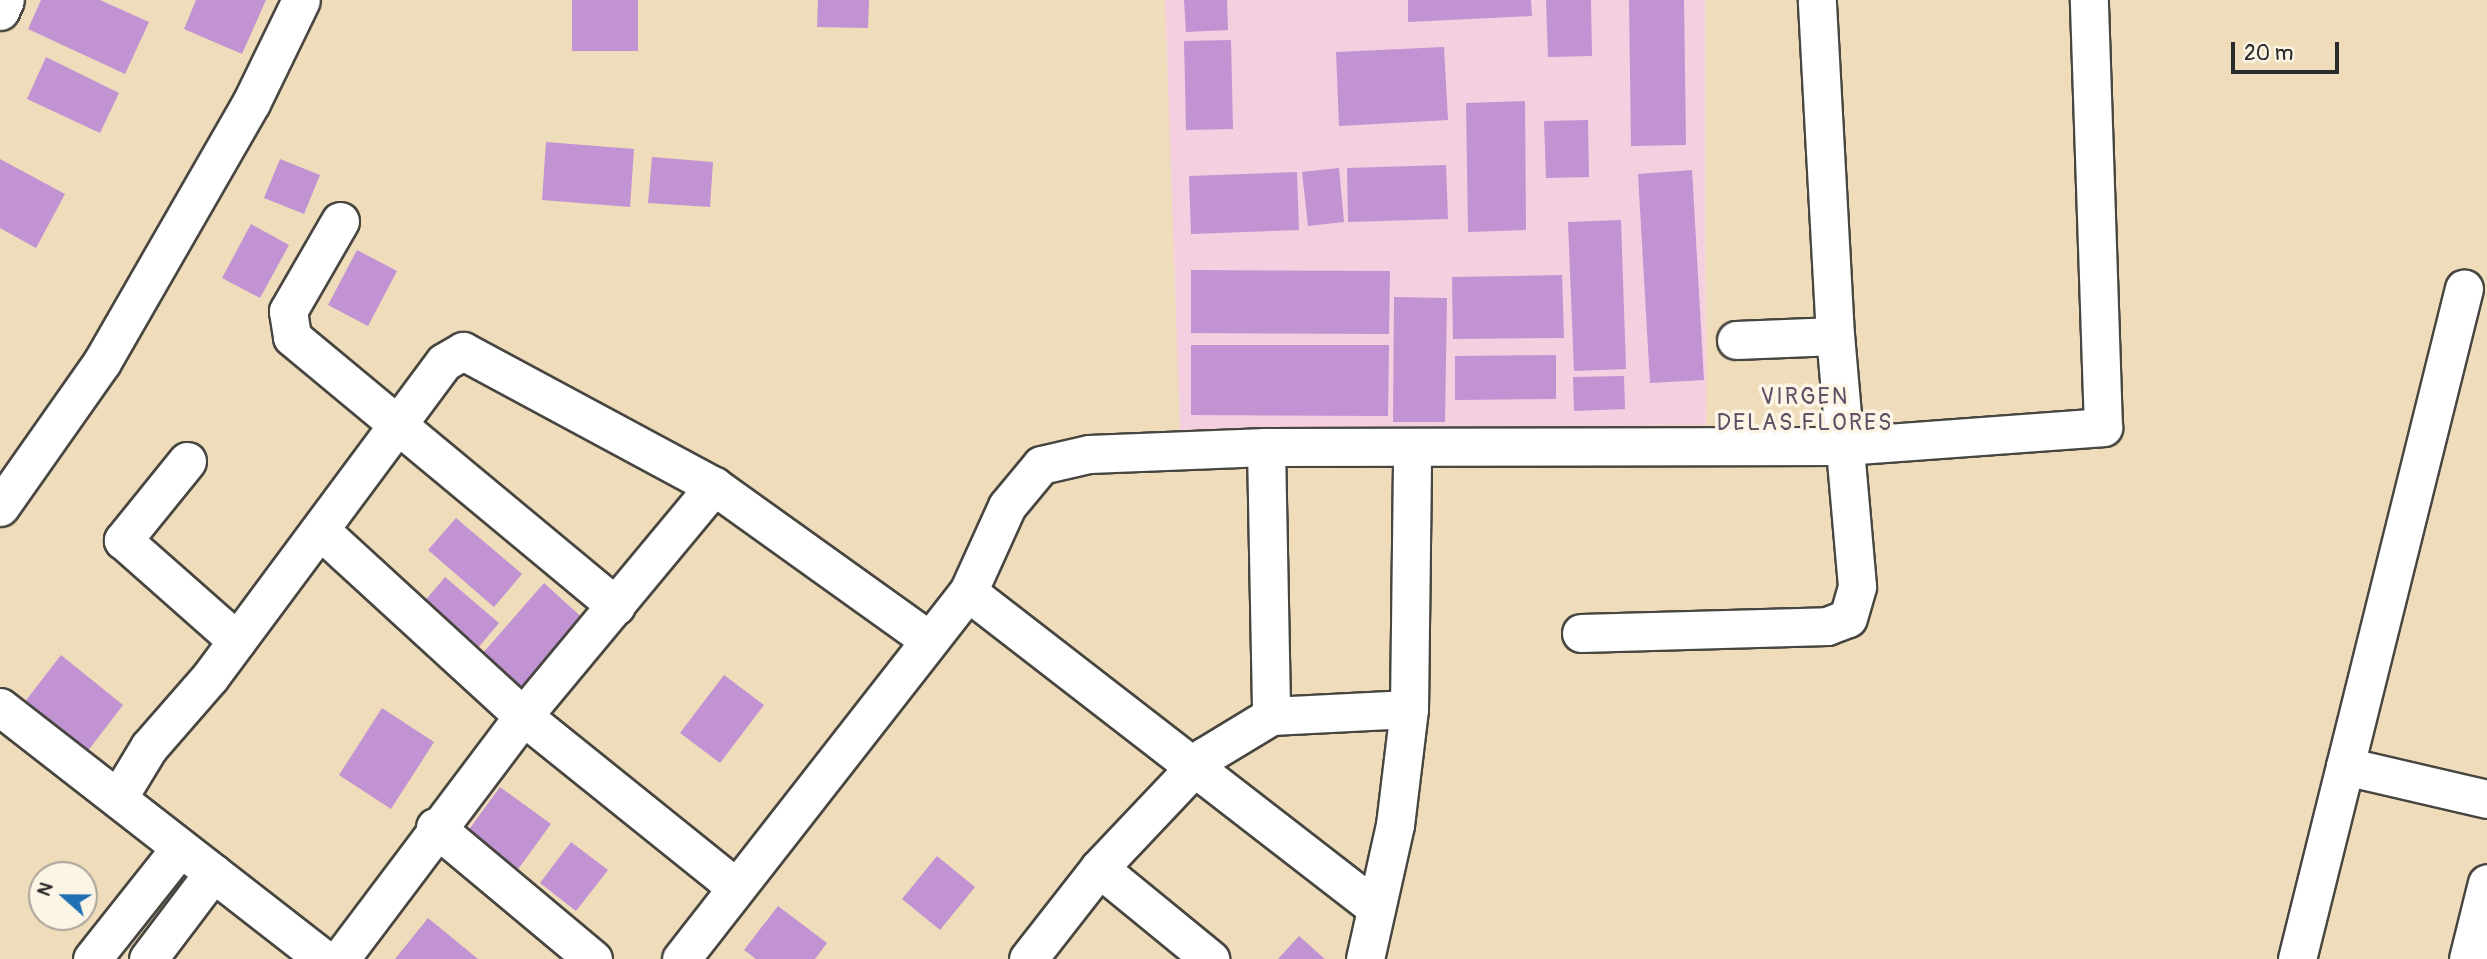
<!DOCTYPE html>
<html>
<head>
<meta charset="utf-8">
<style>
	body { margin:0 }
	#map { position:relative; width:2487px; height:959px; overflow:hidden; background:#efdcba; font-family:Pangolin,sans-serif }
	div>[style] { position:absolute }
	.built>* { inset:0; background:#f3cfdf }
	.building>* { inset:0; background:#c193d2 }
	.roads { filter:drop-shadow(2px 0 #484640) drop-shadow(-2px 0 #484640) drop-shadow(0 2px #484640) drop-shadow(0 -2px #484640) }
	.minor>* { height:37px; margin:-18.5px; padding:0 18.5px; transform-origin:18.5px; border-radius:18.5px; background:#fff }
	span { translate:-50% -50%; white-space:nowrap; text-align:center; line-height:1.15; -webkit-text-stroke:7px #fcf5e5; paint-order:stroke }
	.quarter-label { font-size:23px; color:#604f65; letter-spacing:2px }
	.north { position:absolute; left:28px; top:861px; width:70px; height:70px; box-sizing:border-box; background:#fcf5e5; border:2px solid #a8a49b; border-radius:50%; rotate:291deg; font-size:19px; font-weight:700; line-height:28px; text-align:center; color:#2b2b2b }
	.north::after { content:''; display:block; margin:auto; width:24px; height:32px; background:#1f6fb2; clip-path:polygon(50% 0,100% 100%,50% 72%,0 100%) }
	.scale { position:absolute; left:2231px; top:42px; width:108px; height:32px; box-sizing:border-box; border:4px solid #2b2b2b; border-top:0; padding-left:9px; font-size:21px; line-height:24px; white-space:nowrap; color:#2b2b2b; -webkit-text-stroke:5px #fcf5e5; paint-order:stroke }
</style>
</head>
<body>
<div id="map">
	<div class="built">
		<i style="clip-path:polygon(1165px 0,1705px 0,1706px 425px,1180px 431px)"></i>
	</div>
	<div class="building">
		<i style="clip-path:polygon(41px 0,100px 0,149px 22px,125px 74px,28px 29px)"></i>
		<i style="clip-path:polygon(196px 0,266px 0,242px 54px,184px 29px)"></i>
		<i style="clip-path:polygon(572px 0,638px 0,638px 51px,572px 51px)"></i>
		<i style="clip-path:polygon(818px 0,869px 0,868px 28px,817px 27px)"></i>
		<i style="clip-path:polygon(1184px 0,1227px 0,1228px 30px,1186px 32px)"></i>
		<i style="clip-path:polygon(1408px 0,1531px 0,1532px 16px,1408px 22px)"></i>
		<i style="clip-path:polygon(1546px 0,1591px 0,1592px 56px,1548px 57px)"></i>
		<i style="clip-path:polygon(1629px 0,1684px 0,1686px 145px,1631px 146px)"></i>
		<i style="clip-path:polygon(1231px 40px,1233px 129px,1186px 130px,1184px 41px)"></i>
		<i style="clip-path:polygon(1444px 47px,1448px 120px,1339px 126px,1336px 52px)"></i>
		<i style="clip-path:polygon(46px 57px,119px 93px,100px 133px,27px 99px)"></i>
		<i style="clip-path:polygon(1525px 101px,1526px 230px,1468px 232px,1466px 103px)"></i>
		<i style="clip-path:polygon(1588px 120px,1589px 177px,1546px 178px,1544px 121px)"></i>
		<i style="clip-path:polygon(546px 142px,634px 149px,630px 207px,542px 200px)"></i>
		<i style="clip-path:polygon(652px 157px,713px 162px,710px 207px,648px 203px)"></i>
		<i style="clip-path:polygon(0 159px,65px 194px,36px 248px,0 228px)"></i>
		<i style="clip-path:polygon(280px 159px,320px 175px,304px 214px,264px 198px)"></i>
		<i style="clip-path:polygon(1446px 165px,1448px 219px,1348px 222px,1347px 168px)"></i>
		<i style="clip-path:polygon(1339px 168px,1344px 222px,1308px 226px,1302px 172px)"></i>
		<i style="clip-path:polygon(1692px 170px,1704px 380px,1650px 383px,1638px 174px)"></i>
		<i style="clip-path:polygon(1297px 172px,1299px 230px,1191px 234px,1189px 176px)"></i>
		<i style="clip-path:polygon(1621px 220px,1626px 369px,1574px 371px,1568px 222px)"></i>
		<i style="clip-path:polygon(251px 224px,289px 245px,260px 298px,222px 278px)"></i>
		<i style="clip-path:polygon(357px 250px,397px 271px,368px 326px,328px 305px)"></i>
		<i style="clip-path:polygon(1191px 270px,1390px 271px,1389px 334px,1191px 333px)"></i>
		<i style="clip-path:polygon(1562px 275px,1564px 338px,1453px 339px,1452px 277px)"></i>
		<i style="clip-path:polygon(1394px 297px,1447px 298px,1445px 422px,1393px 422px)"></i>
		<i style="clip-path:polygon(1191px 345px,1389px 345px,1388px 416px,1191px 415px)"></i>
		<i style="clip-path:polygon(1556px 355px,1556px 399px,1455px 400px,1455px 356px)"></i>
		<i style="clip-path:polygon(1624px 376px,1625px 409px,1574px 411px,1573px 377px)"></i>
		<i style="clip-path:polygon(456px 518px,522px 574px,494px 607px,428px 550px)"></i>
		<i style="clip-path:polygon(445px 577px,499px 623px,472px 655px,418px 609px)"></i>
		<i style="clip-path:polygon(544px 583px,587px 622px,519px 700px,475px 662px)"></i>
		<i style="clip-path:polygon(61px 655px,123px 705px,87px 752px,24px 703px)"></i>
		<i style="clip-path:polygon(724px 675px,764px 705px,720px 763px,680px 733px)"></i>
		<i style="clip-path:polygon(382px 708px,434px 742px,391px 809px,339px 775px)"></i>
		<i style="clip-path:polygon(500px 787px,551px 824px,516px 872px,465px 835px)"></i>
		<i style="clip-path:polygon(571px 842px,608px 870px,576px 911px,540px 883px)"></i>
		<i style="clip-path:polygon(937px 856px,975px 887px,940px 930px,902px 899px)"></i>
		<i style="clip-path:polygon(778px 906px,827px 943px,815px 959px,756px 959px,744px 950px)"></i>
		<i style="clip-path:polygon(428px 918px,478px 959px,395px 959px)"></i>
		<i style="clip-path:polygon(1299px 936px,1325px 959px,1278px 959px)"></i>
	</div>
	<div class="roads">
		<div class="minor">
			<i style="left:0;top:11px;width:12px;rotate:-66deg"></i>
			<i style="left:340px;top:221px;width:104px;rotate:120deg"></i>
			<i style="left:288px;top:311px;width:26px;rotate:81deg"></i>
			<i style="left:292px;top:337px;width:421px;rotate:39.7deg"></i>
			<i style="left:1736px;top:340px;width:99px;rotate:-2.3deg"></i>
			<i style="left:1266px;top:447px;width:269px;rotate:88.9deg"></i>
			<i style="left:187px;top:461px;width:102px;rotate:129deg"></i>
			<i style="left:123px;top:540px;width:152px;rotate:41.5deg"></i>
			<i style="left:0;top:507px;width:177px;rotate:-54.9deg"></i>
			<i style="left:102px;top:362px;width:299px;rotate:-60.1deg"></i>
			<i style="left:251px;top:103px;width:114px;rotate:-64.1deg"></i>
			<i style="left:320px;top:530px;width:275px;rotate:42.5deg"></i>
			<i style="left:523px;top:716px;width:273px;rotate:38.8deg"></i>
			<i style="left:968px;top:592px;width:516px;rotate:37.76deg"></i>
			<i style="left:1581px;top:633px;width:246px;rotate:-1.6deg"></i>
			<i style="left:1827px;top:626px;width:22px;rotate:-21deg"></i>
			<i style="left:1848px;top:618px;width:33px;rotate:-74deg"></i>
			<i style="left:1857px;top:586px;width:251px;rotate:-95deg"></i>
			<i style="left:1835px;top:336px;width:336px;rotate:-93.1deg"></i>
			<i style="left:0;top:707px;width:410px;rotate:37.9deg"></i>
			<i style="left:2345px;top:766px;width:146px;rotate:13.1deg"></i>
			<i style="left:118px;top:798px;width:60px;rotate:-58.7deg"></i>
			<i style="left:149px;top:747px;width:93px;rotate:-48.9deg"></i>
			<i style="left:210px;top:677px;width:392px;rotate:-53.4deg"></i>
			<i style="left:444px;top:362px;width:22px;rotate:-30deg"></i>
			<i style="left:463px;top:351px;width:285px;rotate:28.3deg"></i>
			<i style="left:714px;top:486px;width:264px;rotate:35.6deg"></i>
			<i style="left:435px;top:827px;width:206px;rotate:39.9deg"></i>
			<i style="left:1099px;top:868px;width:144px;rotate:39.3deg"></i>
			<i style="left:92px;top:959px;width:142px;rotate:-51.6deg"></i>
			<i style="left:148px;top:959px;width:108px;rotate:-52.9deg"></i>
			<i style="left:340px;top:959px;width:304px;rotate:-53deg"></i>
			<i style="left:523px;top:716px;width:299px;rotate:-50.3deg"></i>
			<i style="left:681px;top:959px;width:466px;rotate:-52deg"></i>
			<i style="left:968px;top:592px;width:94px;rotate:-65.6deg"></i>
			<i style="left:1007px;top:506px;width:53px;rotate:-50.3deg"></i>
			<i style="left:1041px;top:465px;width:49px;rotate:-12.9deg"></i>
			<i style="left:1089px;top:454px;width:177px;rotate:-2.3deg"></i>
			<i style="left:1266px;top:447px;width:579px;rotate:-0.1deg"></i>
			<i style="left:1845px;top:446px;width:259px;rotate:-4.2deg"></i>
			<i style="left:2103px;top:427px;width:427px;rotate:-91.9deg"></i>
			<i style="left:1028px;top:959px;width:115px;rotate:-52deg"></i>
			<i style="left:1099px;top:868px;width:154px;rotate:-46.6deg"></i>
			<i style="left:1205px;top:756px;width:77px;rotate:-31.2deg"></i>
			<i style="left:1271px;top:716px;width:138px;rotate:-2.9deg"></i>
			<i style="left:1365px;top:959px;width:137px;rotate:-77.4deg"></i>
			<i style="left:1395px;top:825px;width:117px;rotate:-83.1deg"></i>
			<i style="left:1409px;top:709px;width:259px;rotate:-89.3deg"></i>
			<i style="left:2297px;top:959px;width:691px;rotate:-76.02deg"></i>
			<i style="left:2468px;top:959px;width:78px;rotate:-76deg"></i>
		</div>
	</div>
	<div class="quarter-label">
		<span style="left:1805px;top:410px">VIRGEN<br>DELAS FLORES</span>
	</div>
	<div class="north">N</div>
	<div class="scale">20 m</div>
</div>
</body>
</html>
